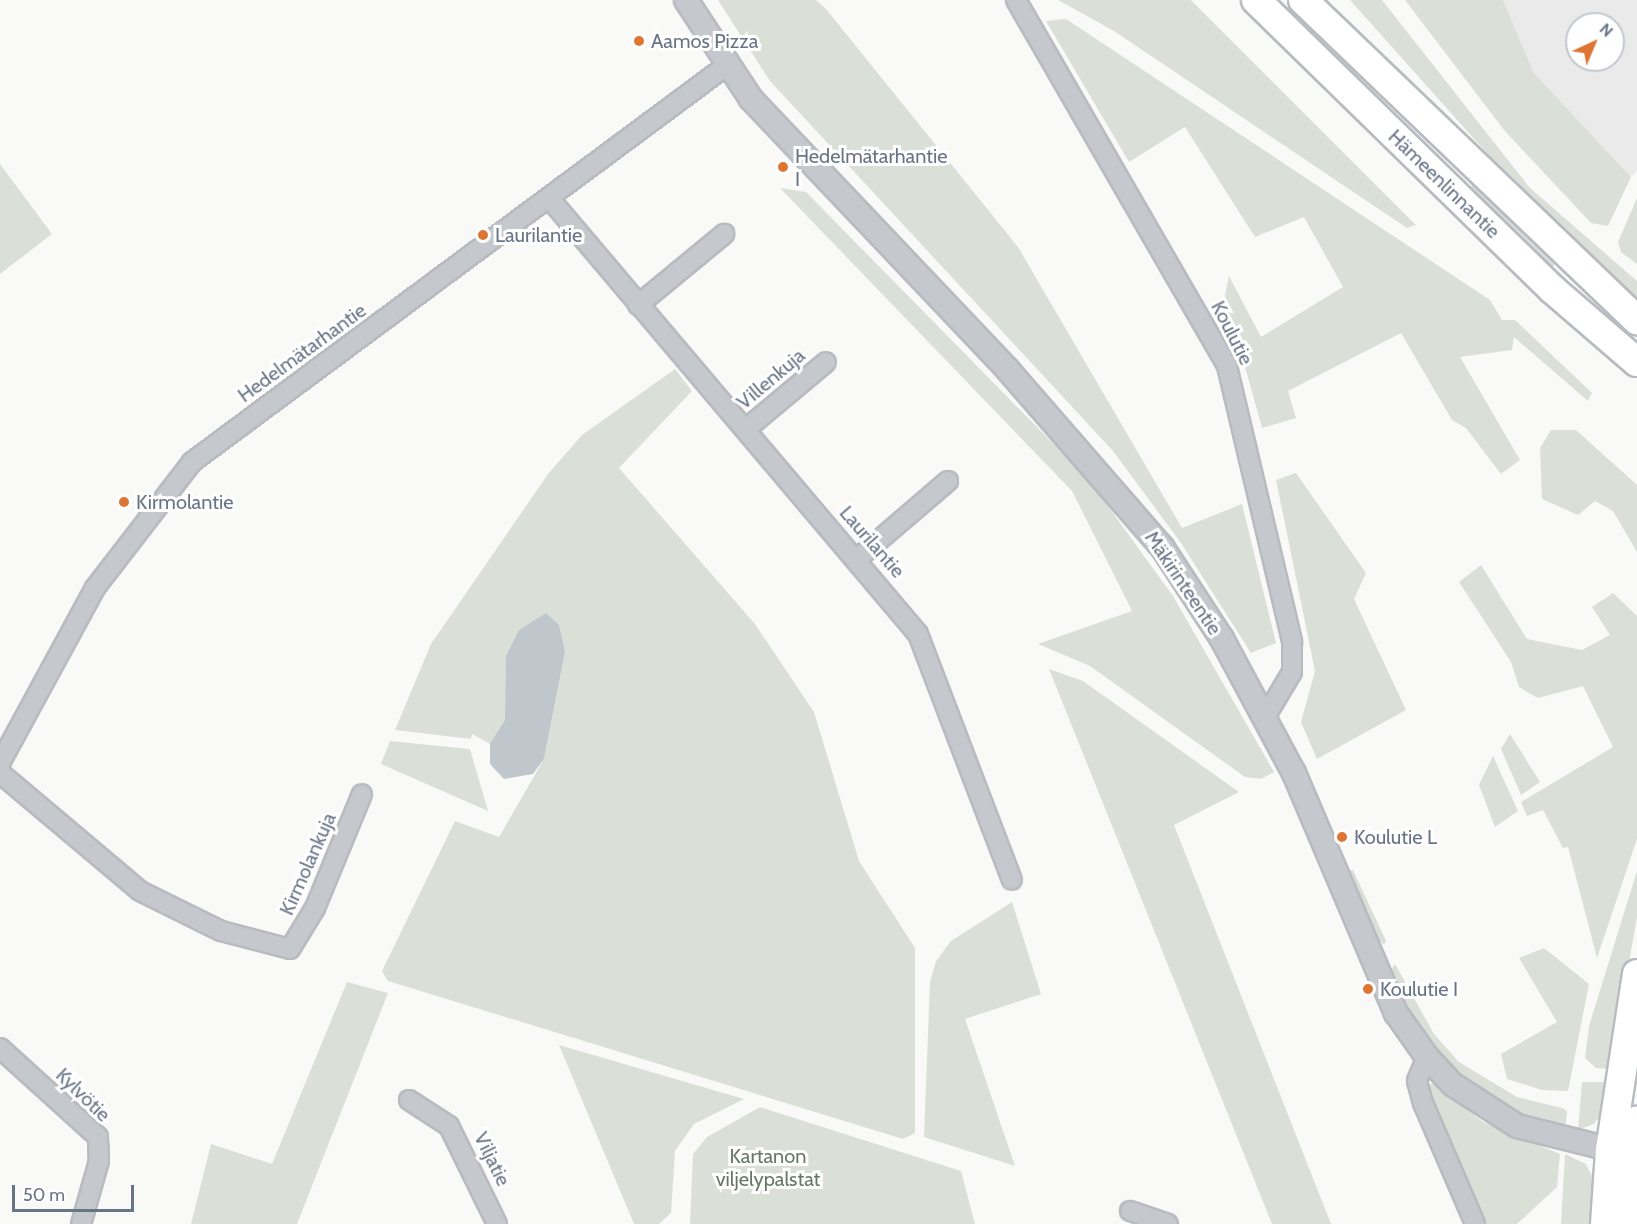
<!DOCTYPE html>
<html>
<head>
<meta charset="utf-8">
<style>
	body { margin:0 }
	#map { position:relative; width:1637px; height:1224px; overflow:hidden; background:#f9f9f7; font-family:Cabin,sans-serif }
	div>[style] { position:absolute }
	.built>* { inset:0; background:#eaeaea }
	.green>* { inset:0; background:#dae0d8 }
	.water>* { inset:0; background:#bfc7cd }
	.roads { filter:drop-shadow(2px 0 #b8bbc0) drop-shadow(-2px 0 #b8bbc0) drop-shadow(0 2px #b8bbc0) drop-shadow(0 -2px #b8bbc0) }
	.minor>* { height:18px; margin:-9px; padding:0 9px; transform-origin:9px; border-radius:9px; background:#c5c8cc }
	.tertiary>* { height:22px; margin:-11px; padding:0 11px; transform-origin:11px; border-radius:11px; background:#c5c8cc }
	.primary>* { height:28px; margin:-14px; padding:0 14px; transform-origin:14px; border-radius:14px; background:#fff }
	.dots>* { width:16px; height:16px; translate:-50% -50%; box-sizing:border-box; border:3px solid #fff; border-radius:50% }
	span { translate:-50% -50%; white-space:nowrap; text-align:center; line-height:1.15; -webkit-text-stroke:6px #fff; paint-order:stroke }
	.poi-label { font-size:20px; color:#697587 }
	.left { translate:0 -50%; text-align:left }
	.street-label { font-size:20px; color:#697587 }
	.park-label { font-size:20px; color:#657964 }
	.north { position:absolute; left:1565px; top:12px; width:60px; height:60px; box-sizing:border-box; background:#fff; border:2px solid #c3c8cf; border-radius:50%; rotate:44deg; font-size:16px; font-weight:700; line-height:24px; text-align:center; color:#697587 }
	.north::after { content:''; display:block; margin:auto; width:21px; height:27px; background:#de7633; clip-path:polygon(50% 0,100% 100%,50% 72%,0 100%) }
	.scale { position:absolute; left:12px; top:1185px; width:122px; height:27px; box-sizing:border-box; border:3px solid #697587; border-top:0; padding-left:8px; font-size:18px; line-height:21px; white-space:nowrap; color:#697587; -webkit-text-stroke:4px #fff; paint-order:stroke }
</style>
</head>
<body>
<div id="map">
	<div class="built">
		<i style="clip-path:polygon(evenodd,1503px 0,1637px 0,1637px 170px,1631px 177px,1534px 73px,1503px 0,1577px 24px,1613px 24px,1613px 60px,1577px 60px,1577px 24px)"></i>
	</div>
	<div class="green">
		<i style="clip-path:polygon(718px 0,816px 0,826px 9px,1018px 247px,1182px 528px,1242px 504px,1276px 643px,1251px 653px,1181px 543px,1113px 451px,770px 81px)"></i>
		<i style="clip-path:polygon(1058px 0,1191px 0,1416px 225px,1407px 228px,1114px 31px)"></i>
		<i style="clip-path:polygon(1350px 0,1382px 0,1530px 188px,1637px 281px,1637px 302px,1501px 169px)"></i>
		<i style="clip-path:polygon(1405px 0,1503px 0,1534px 73px,1631px 177px,1608px 226px,1591px 223px,1504px 130px)"></i>
		<i style="clip-path:polygon(1066px 19px,1490px 300px,1502px 320px,1515px 320px,1592px 393px,1588px 401px,1514px 337px,1512px 350px,1460px 357px,1520px 460px,1501px 474px,1466px 428px,1452px 420px,1401px 333px,1288px 391px,1296px 418px,1262px 428px,1244px 363px,1220px 319px,1229px 276px,1261px 337px,1343px 287px,1304px 217px,1255px 237px,1185px 127px,1129px 162px,1046px 21px)"></i>
		<i style="clip-path:polygon(0 164px,52px 234px,0 274px)"></i>
		<i style="clip-path:polygon(1473px 185px,1556px 263px,1550px 270px,1467px 190px)"></i>
		<i style="clip-path:polygon(780px 188px,806px 192px,1089px 480px,1173px 596px,1274px 772px,1261px 779px,1245px 777px,1090px 666px,1038px 644px,1132px 611px,1072px 491px)"></i>
		<i style="clip-path:polygon(1637px 198px,1637px 264px,1621px 252px,1618px 242px)"></i>
		<i style="clip-path:polygon(675px 369px,692px 391px,619px 468px,755px 624px,814px 712px,859px 861px,915px 948px,915px 1133px,903px 1139px,388px 981px,382px 971px,455px 821px,499px 837px,544px 759px,565px 652px,490px 744px,472px 734px,471px 739px,395px 730px,431px 644px,548px 474px,582px 435px)"></i>
		<i style="clip-path:polygon(1551px 430px,1576px 430px,1637px 485px,1637px 552px,1613px 511px,1595px 501px,1578px 515px,1542px 499px,1540px 448px)"></i>
		<i style="clip-path:polygon(1296px 473px,1366px 573px,1354px 599px,1406px 710px,1317px 759px,1301px 722px,1315px 671px,1276px 480px)"></i>
		<i style="clip-path:polygon(1481px 565px,1527px 639px,1582px 650px,1610px 635px,1592px 607px,1613px 593px,1637px 616px,1637px 839px,1597px 958px,1568px 847px,1563px 848px,1543px 810px,1527px 816px,1521px 802px,1613px 747px,1583px 686px,1538px 698px,1519px 687px,1511px 662px,1459px 582px)"></i>
		<i style="clip-path:polygon(1049px 669px,1083px 681px,1239px 792px,1174px 825px,1331px 1224px,1272px 1224px)"></i>
		<i style="clip-path:polygon(1510px 734px,1540px 782px,1521px 795px,1501px 749px)"></i>
		<i style="clip-path:polygon(390px 741px,470px 749px,488px 811px,381px 764px)"></i>
		<i style="clip-path:polygon(1493px 756px,1518px 811px,1495px 827px,1479px 785px)"></i>
		<i style="clip-path:polygon(1353px 870px,1386px 941px,1384px 945px,1371px 932px,1347px 871px)"></i>
		<i style="clip-path:polygon(1637px 871px,1637px 917px,1610px 1069px,1596px 1068px,1585px 1058px,1589px 1026px)"></i>
		<i style="clip-path:polygon(1012px 902px,1041px 994px,965px 1019px,1015px 1166px,924px 1137px,930px 982px,936px 961px,951px 941px)"></i>
		<i style="clip-path:polygon(1544px 948px,1589px 984px,1568px 1091px,1542px 1090px,1507px 1079px,1501px 1054px,1557px 1022px,1519px 958px)"></i>
		<i style="clip-path:polygon(1395px 964px,1434px 1034px,1459px 1062px,1517px 1097px,1562px 1108px,1567px 1111px,1565px 1131px,1502px 1109px,1462px 1079px,1406px 1011px,1389px 973px)"></i>
		<i style="clip-path:polygon(347px 982px,388px 993px,297px 1224px,191px 1224px,211px 1144px,272px 1164px)"></i>
		<i style="clip-path:polygon(559px 1045px,744px 1099px,694px 1124px,675px 1151px,671px 1213px,659px 1224px,634px 1224px)"></i>
		<i style="clip-path:polygon(1582px 1082px,1609px 1082px,1603px 1111px,1594px 1124px,1578px 1130px)"></i>
		<i style="clip-path:polygon(1432px 1083px,1483px 1122px,1560px 1154px,1557px 1187px,1517px 1224px,1480px 1224px,1426px 1091px)"></i>
		<i style="clip-path:polygon(760px 1107px,961px 1171px,975px 1224px,690px 1224px,693px 1154px,707px 1137px)"></i>
		<i style="clip-path:polygon(1565px 1154px,1586px 1164px,1595px 1182px,1596px 1224px,1561px 1224px)"></i>
	</div>
	<div class="water">
		<i style="clip-path:polygon(546px 613px,559px 625px,565px 652px,544px 759px,533px 774px,504px 779px,490px 764px,490px 744px,505px 720px,506px 656px,519px 630px)"></i>
	</div>
	<div class="roads">
		<div class="minor">
			<i style="left:1016px;top:0;width:422px;rotate:60deg"></i>
			<i style="left:1227px;top:366px;width:284px;rotate:76.7deg"></i>
			<i style="left:1292px;top:642px;width:30px;rotate:90deg"></i>
			<i style="left:1292px;top:672px;width:55px;rotate:120.8deg"></i>
			<i style="left:549px;top:198px;width:571px;rotate:49.76deg"></i>
			<i style="left:918px;top:634px;width:263px;rotate:69.1deg"></i>
			<i style="left:638px;top:305px;width:112px;rotate:-39.5deg"></i>
			<i style="left:746px;top:429px;width:104px;rotate:-39.9deg"></i>
			<i style="left:857px;top:559px;width:120px;rotate:-40.6deg"></i>
			<i style="left:0;top:763px;width:199px;rotate:-61.5deg"></i>
			<i style="left:95px;top:588px;width:159px;rotate:-52.4deg"></i>
			<i style="left:192px;top:462px;width:665px;rotate:-36.56deg"></i>
			<i style="left:0;top:773px;width:183px;rotate:40.1deg"></i>
			<i style="left:140px;top:891px;width:90px;rotate:26.3deg"></i>
			<i style="left:221px;top:931px;width:71px;rotate:14.6deg"></i>
			<i style="left:290px;top:949px;width:48px;rotate:-58.6deg"></i>
			<i style="left:315px;top:908px;width:123px;rotate:-67.6deg"></i>
			<i style="left:0;top:1048px;width:132px;rotate:42.2deg"></i>
			<i style="left:98px;top:1137px;width:24px;rotate:88deg"></i>
			<i style="left:99px;top:1161px;width:66px;rotate:105.9deg"></i>
			<i style="left:1427px;top:1057px;width:26px;rotate:113deg"></i>
			<i style="left:1417px;top:1081px;width:23px;rotate:75deg"></i>
			<i style="left:1423px;top:1103px;width:132px;rotate:66.7deg"></i>
			<i style="left:409px;top:1100px;width:48px;rotate:33deg"></i>
			<i style="left:449px;top:1126px;width:109px;rotate:63.9deg"></i>
			<i style="left:1130px;top:1211px;width:40px;rotate:18.9deg"></i>
		</div>
		<div class="tertiary">
			<i style="left:686px;top:0;width:118px;rotate:56.7deg"></i>
			<i style="left:751px;top:99px;width:373px;rotate:46.5deg"></i>
			<i style="left:1008px;top:370px;width:235px;rotate:49deg"></i>
			<i style="left:1162px;top:547px;width:110px;rotate:56.9deg"></i>
			<i style="left:1222px;top:639px;width:152px;rotate:61.8deg"></i>
			<i style="left:1294px;top:773px;width:261px;rotate:67deg"></i>
			<i style="left:1396px;top:1013px;width:54px;rotate:54.8deg"></i>
			<i style="left:1427px;top:1057px;width:37px;rotate:47deg"></i>
			<i style="left:1452px;top:1084px;width:77px;rotate:32.9deg"></i>
			<i style="left:1517px;top:1126px;width:111px;rotate:14deg"></i>
		</div>
		<div class="primary">
			<i style="left:1256px;top:0;width:414px;rotate:44.3deg"></i>
			<i style="left:1552px;top:289px;width:112px;rotate:40.7deg"></i>
			<i style="left:1303px;top:0;width:463px;rotate:43.8deg"></i>
			<i style="left:1605px;top:1224px;width:74px;rotate:-86.1deg"></i>
			<i style="left:1610px;top:1150px;width:178px;rotate:-81.3deg"></i>
			<i style="left:1627px;top:1224px;width:104px;rotate:-84.5deg"></i>
		</div>
	</div>
	<div class="dots">
		<i style="left:639px;top:41px;background:#de7633"></i>
		<i style="left:783px;top:167px;background:#de7633"></i>
		<i style="left:483px;top:235px;background:#de7633"></i>
		<i style="left:124px;top:502px;background:#de7633"></i>
		<i style="left:1342px;top:837px;background:#de7633"></i>
		<i style="left:1368px;top:989px;background:#de7633"></i>
	</div>
	<div class="poi-label">
		<span class="left" style="left:651px;top:41px">Aamos Pizza</span>
		<span class="left" style="left:795px;top:168px">Hedelmätarhantie<br>I</span>
		<span class="left" style="left:495px;top:235px">Laurilantie</span>
		<span class="left" style="left:136px;top:502px">Kirmolantie</span>
		<span class="left" style="left:1354px;top:837px">Koulutie L</span>
		<span class="left" style="left:1380px;top:989px">Koulutie I</span>
	</div>
	<div class="street-label">
		<span style="left:1444px;top:184px;rotate:44deg">Hämeenlinnantie</span>
		<span style="left:1232px;top:333px;rotate:63deg">Koulutie</span>
		<span style="left:302px;top:353px;rotate:-36deg">Hedelmätarhantie</span>
		<span style="left:771px;top:379px;rotate:-40deg">Villenkuja</span>
		<span style="left:872px;top:542px;rotate:49deg">Laurilantie</span>
		<span style="left:1183px;top:583px;rotate:56deg">Mäkirinteentie</span>
		<span style="left:308px;top:864px;rotate:-66deg">Kirmolankuja</span>
		<span style="left:83px;top:1095px;rotate:44deg">Kylvötie</span>
		<span style="left:492px;top:1159px;rotate:64deg">Viljatie</span>
	</div>
	<div class="park-label">
		<span style="left:768px;top:1168px">Kartanon<br>viljelypalstat</span>
	</div>
	<div class="north">N</div>
	<div class="scale">50 m</div>
</div>
</body>
</html>
